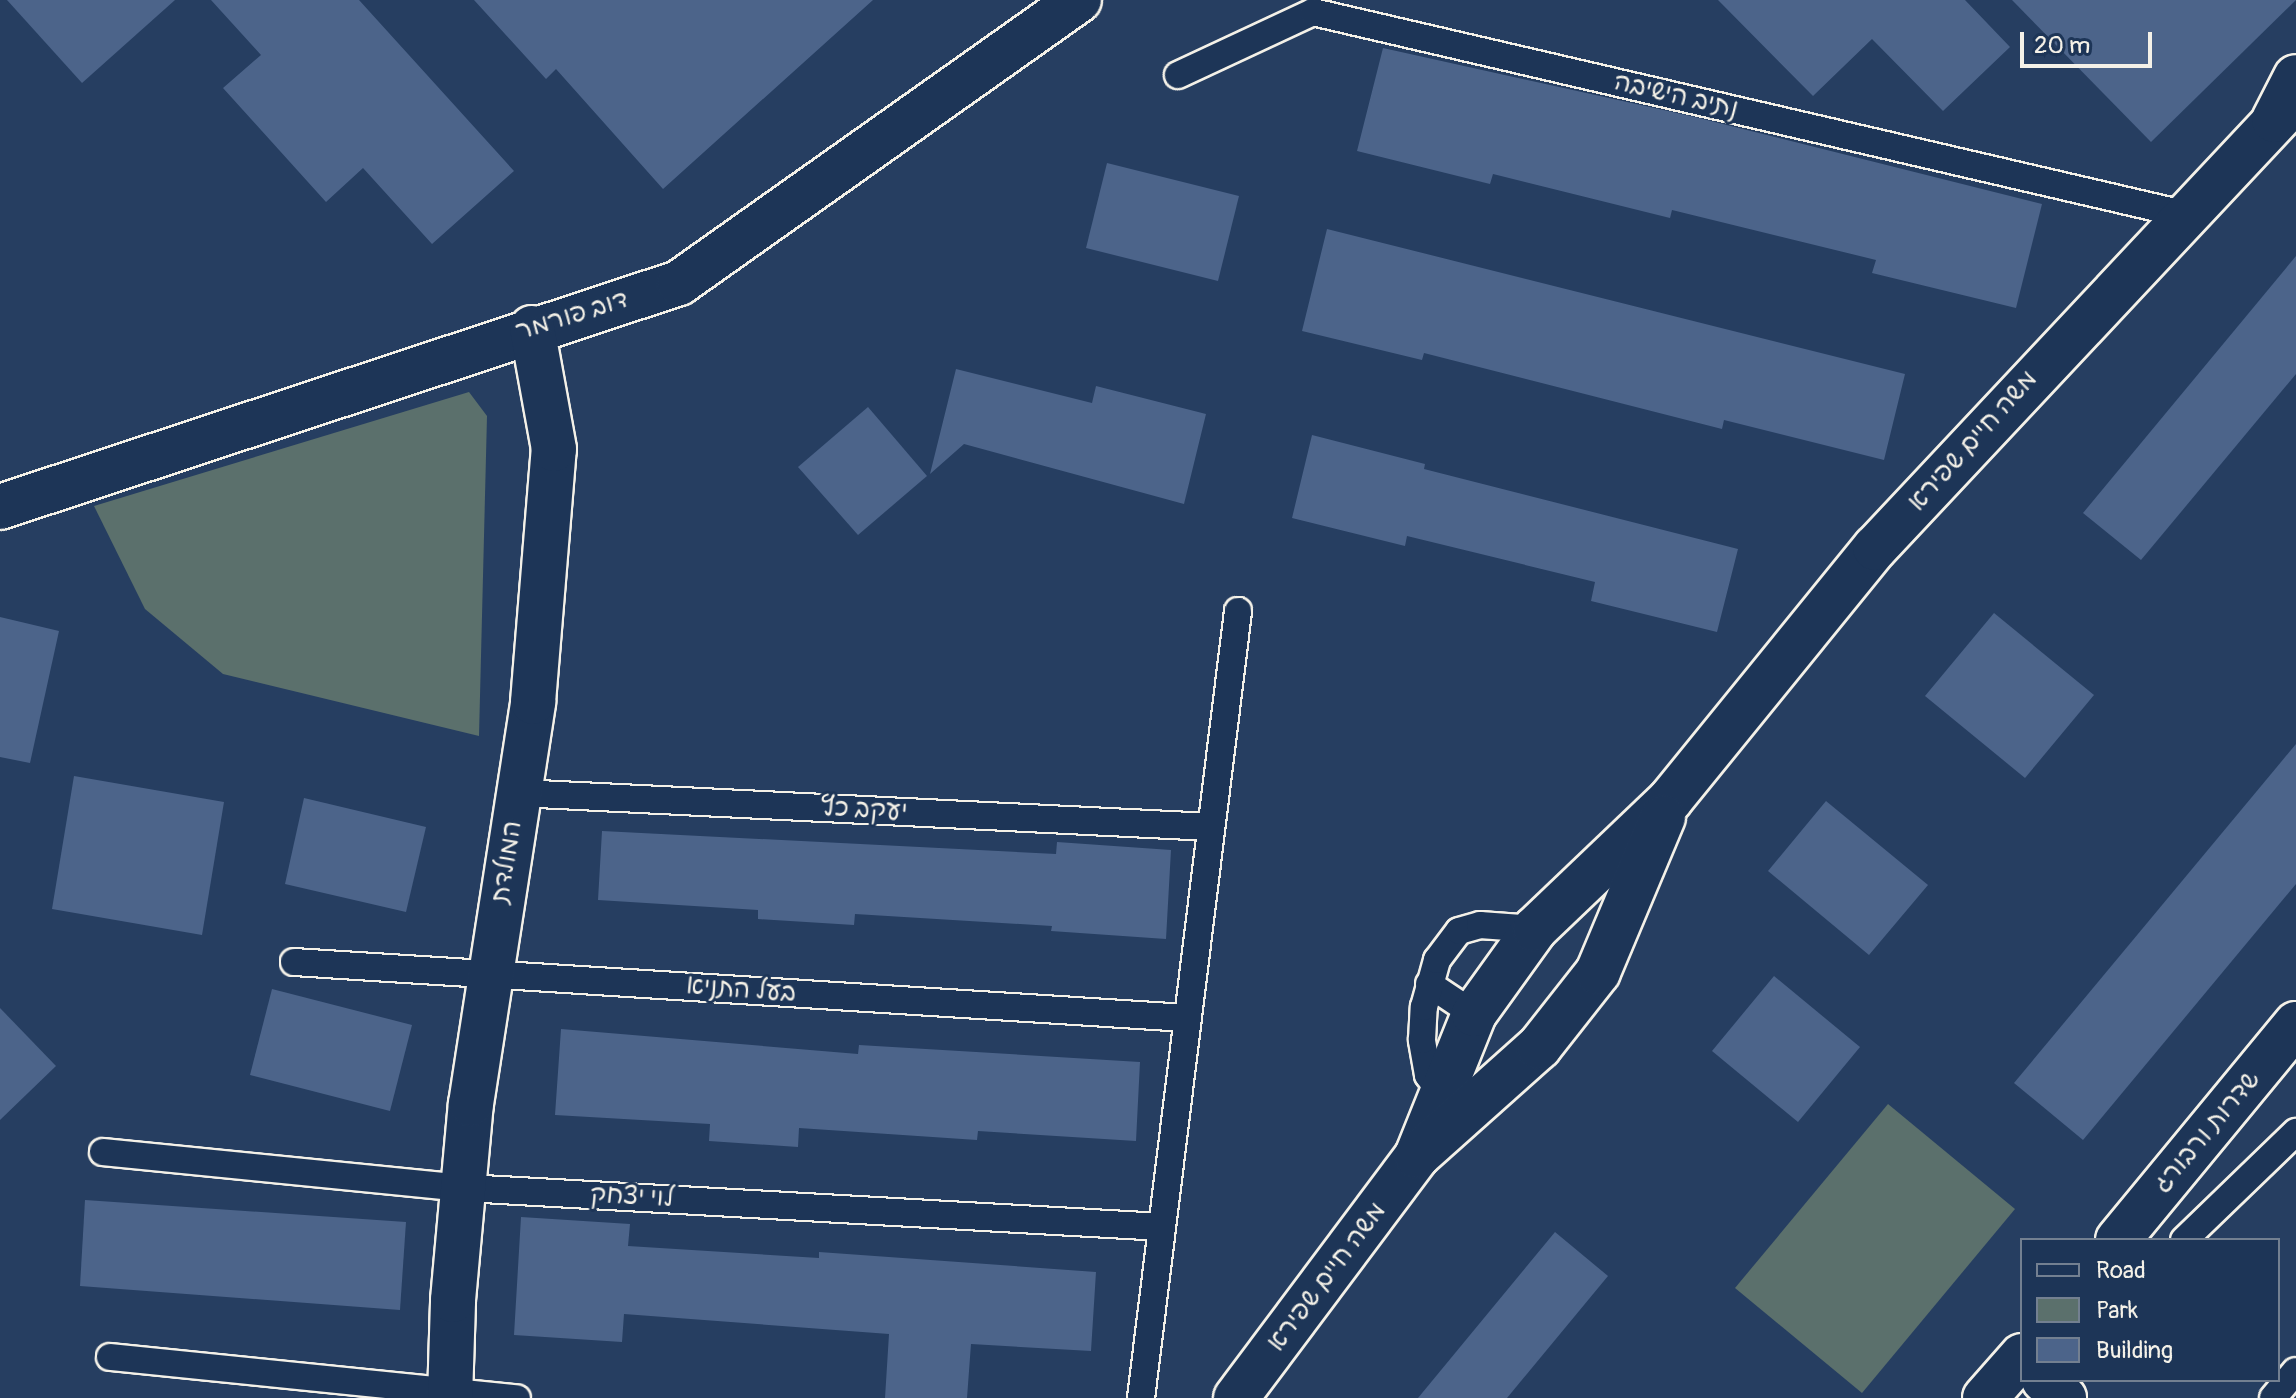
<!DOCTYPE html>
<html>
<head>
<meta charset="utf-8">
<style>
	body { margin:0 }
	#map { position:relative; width:2296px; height:1398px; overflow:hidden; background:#263e61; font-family:Pangolin,"Playpen Sans Hebrew",sans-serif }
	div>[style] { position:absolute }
	.green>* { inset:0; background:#5b706c }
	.building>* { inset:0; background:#4c648a }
	.roads { filter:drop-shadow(2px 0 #f4f1e8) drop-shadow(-2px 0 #f4f1e8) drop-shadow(0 2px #f4f1e8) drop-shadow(0 -2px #f4f1e8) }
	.lane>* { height:26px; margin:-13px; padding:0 13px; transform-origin:13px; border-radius:13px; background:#1d3557 }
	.street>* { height:44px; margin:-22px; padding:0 22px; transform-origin:22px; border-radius:22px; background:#1d3557 }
	.secondary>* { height:44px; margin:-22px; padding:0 22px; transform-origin:22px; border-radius:22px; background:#1d3557 }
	span { translate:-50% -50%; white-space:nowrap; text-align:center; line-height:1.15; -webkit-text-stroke:6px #1d3557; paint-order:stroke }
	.street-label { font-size:26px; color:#f4f1e8 }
	.legend { position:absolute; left:2020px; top:1238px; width:260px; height:144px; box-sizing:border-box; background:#1d3557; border:2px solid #738091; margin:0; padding:10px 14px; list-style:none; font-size:24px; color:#f4f1e8 }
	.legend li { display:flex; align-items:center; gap:16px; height:40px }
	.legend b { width:40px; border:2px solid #738091 }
	.scale { position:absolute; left:2020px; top:32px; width:132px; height:36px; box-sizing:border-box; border:4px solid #f4f1e8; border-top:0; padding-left:10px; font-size:24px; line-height:28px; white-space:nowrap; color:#f4f1e8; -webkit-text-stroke:6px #1d3557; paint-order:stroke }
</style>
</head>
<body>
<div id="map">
	<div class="green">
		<i style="clip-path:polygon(469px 392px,487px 416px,479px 736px,223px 674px,145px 609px,94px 506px)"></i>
		<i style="clip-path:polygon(1888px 1104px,2015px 1209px,1862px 1393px,1735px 1288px)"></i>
	</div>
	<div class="building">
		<i style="clip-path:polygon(7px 0,175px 0,82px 83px)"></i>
		<i style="clip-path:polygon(211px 0,359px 0,514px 171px,432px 244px,363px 168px,326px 202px,223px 88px,261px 55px)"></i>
		<i style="clip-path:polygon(474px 0,873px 0,663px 189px,556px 69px,546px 79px)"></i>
		<i style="clip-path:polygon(1718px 0,1965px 0,2010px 47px,1943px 111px,1872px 39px,1813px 96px)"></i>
		<i style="clip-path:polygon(2012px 0,2296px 0,2151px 142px)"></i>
		<i style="clip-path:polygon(1383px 48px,1695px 117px,2042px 204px,2016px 308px,1872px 273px,1876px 260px,1672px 210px,1670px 218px,1493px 174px,1490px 184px,1357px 151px)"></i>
		<i style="clip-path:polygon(1107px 163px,1239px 196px,1218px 281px,1086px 248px)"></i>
		<i style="clip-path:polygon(1327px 229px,1905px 374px,1884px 460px,1724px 420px,1722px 429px,1424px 353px,1422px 360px,1302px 331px)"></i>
		<i style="clip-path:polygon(2296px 256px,2296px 374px,2141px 560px,2083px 513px)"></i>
		<i style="clip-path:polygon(956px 369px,1092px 403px,1096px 386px,1206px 414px,1184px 504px,964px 444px,930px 474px)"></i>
		<i style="clip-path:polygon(868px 407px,927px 476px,858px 535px,798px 467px)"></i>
		<i style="clip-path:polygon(1312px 435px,1425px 464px,1424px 469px,1738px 549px,1717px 632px,1591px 601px,1595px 582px,1407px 536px,1405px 546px,1292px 518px)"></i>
		<i style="clip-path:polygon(1994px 613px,2094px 695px,2025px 778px,1925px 696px)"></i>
		<i style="clip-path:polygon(0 617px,59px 631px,30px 763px,0 757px)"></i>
		<i style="clip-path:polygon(2296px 744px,2296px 884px,2083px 1140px,2014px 1083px)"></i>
		<i style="clip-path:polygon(74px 776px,224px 802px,202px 935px,52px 909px)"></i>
		<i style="clip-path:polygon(304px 798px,426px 827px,406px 912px,285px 884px)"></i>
		<i style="clip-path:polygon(1826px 801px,1928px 885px,1869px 955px,1768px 871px)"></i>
		<i style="clip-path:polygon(602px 831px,1056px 854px,1057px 842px,1171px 850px,1166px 939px,1051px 931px,1052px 926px,855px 914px,854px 925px,758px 919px,758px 910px,598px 900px)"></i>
		<i style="clip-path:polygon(1774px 976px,1860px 1047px,1798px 1122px,1712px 1051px)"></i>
		<i style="clip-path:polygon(272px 989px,412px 1025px,390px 1111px,250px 1075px)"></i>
		<i style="clip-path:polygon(0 1008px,56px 1066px,0 1120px)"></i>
		<i style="clip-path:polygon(561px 1029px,858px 1054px,859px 1045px,1140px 1062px,1136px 1141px,978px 1131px,977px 1140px,799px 1128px,798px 1147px,709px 1141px,710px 1124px,555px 1115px)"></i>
		<i style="clip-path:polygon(85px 1200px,406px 1222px,400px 1310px,80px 1286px)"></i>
		<i style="clip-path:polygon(521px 1217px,630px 1224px,628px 1246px,819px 1258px,819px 1252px,1096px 1272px,1091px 1351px,971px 1344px,967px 1398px,885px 1398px,889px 1334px,624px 1314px,622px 1342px,514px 1335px)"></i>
		<i style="clip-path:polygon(1555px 1232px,1608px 1276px,1507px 1398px,1418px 1398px)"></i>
	</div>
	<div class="roads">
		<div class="lane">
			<i style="left:1178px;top:75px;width:149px;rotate:-25deg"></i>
			<i style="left:1313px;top:12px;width:893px;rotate:13.07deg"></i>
			<i style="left:518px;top:793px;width:694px;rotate:2.81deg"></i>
			<i style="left:294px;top:962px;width:895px;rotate:3.59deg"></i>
			<i style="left:1429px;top:984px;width:54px;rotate:33.7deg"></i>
			<i style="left:1440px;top:1092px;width:21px;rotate:-125deg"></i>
			<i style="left:1428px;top:1075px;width:36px;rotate:-100deg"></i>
			<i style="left:1422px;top:1040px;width:33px;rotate:-87deg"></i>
			<i style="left:1424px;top:1007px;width:49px;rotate:-74.5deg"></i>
			<i style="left:1437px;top:960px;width:36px;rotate:-53deg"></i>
			<i style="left:1459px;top:931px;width:22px;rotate:-16deg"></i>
			<i style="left:1480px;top:925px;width:55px;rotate:4.2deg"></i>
			<i style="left:103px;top:1152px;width:364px;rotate:5.7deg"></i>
			<i style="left:465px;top:1188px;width:698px;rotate:3.2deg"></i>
			<i style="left:2184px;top:1240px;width:156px;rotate:-44deg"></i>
			<i style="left:110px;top:1357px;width:409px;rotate:5.8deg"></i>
			<i style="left:1141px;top:1398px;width:793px;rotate:-82.97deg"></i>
			<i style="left:2273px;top:1398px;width:35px;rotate:-50deg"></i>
		</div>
		<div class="street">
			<i style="left:0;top:507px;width:715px;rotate:-18.26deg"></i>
			<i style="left:679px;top:283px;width:490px;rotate:-35.3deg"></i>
			<i style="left:1417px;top:1156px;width:153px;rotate:-68.1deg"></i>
			<i style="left:1474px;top:1014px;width:105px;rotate:-54.3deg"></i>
			<i style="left:1535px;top:929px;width:187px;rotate:-43.7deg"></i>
			<i style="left:1670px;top:800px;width:325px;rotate:-50.9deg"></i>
			<i style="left:1875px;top:548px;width:616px;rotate:-46.84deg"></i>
			<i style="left:450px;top:1398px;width:98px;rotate:-88.2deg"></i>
			<i style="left:453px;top:1300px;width:197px;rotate:-84.8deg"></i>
			<i style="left:471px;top:1104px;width:407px;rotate:-81.2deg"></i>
			<i style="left:533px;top:702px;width:254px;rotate:-85.3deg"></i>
			<i style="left:554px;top:449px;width:123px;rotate:-100.3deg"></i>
			<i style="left:1236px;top:1398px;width:302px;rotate:-53.2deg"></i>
			<i style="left:1417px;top:1156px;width:164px;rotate:-41.8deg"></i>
			<i style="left:1539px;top:1047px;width:95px;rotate:-51.8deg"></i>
			<i style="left:1598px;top:972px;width:168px;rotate:-67.2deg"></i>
		</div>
		<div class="secondary">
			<i style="left:2274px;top:120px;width:48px;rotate:-62.9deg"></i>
			<i style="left:2118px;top:1240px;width:280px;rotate:-50.5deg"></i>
			<i style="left:2044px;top:1380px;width:27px;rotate:42deg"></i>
			<i style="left:1985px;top:1398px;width:56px;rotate:-48.6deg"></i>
		</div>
	</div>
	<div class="street-label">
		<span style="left:1676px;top:96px;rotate:13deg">נתיב הישיבה</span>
		<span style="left:572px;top:316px;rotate:-17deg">דוב פורמר</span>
		<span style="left:1973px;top:441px;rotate:-48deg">משה חיים שפירא</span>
		<span style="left:864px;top:810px;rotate:3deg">יעקב כץ</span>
		<span style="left:507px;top:862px;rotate:-81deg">המולדת</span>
		<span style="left:741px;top:990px;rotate:4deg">בעל התניא</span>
		<span style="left:2207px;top:1132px;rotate:-50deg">שדרות ורבורג</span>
		<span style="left:632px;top:1197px;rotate:3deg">לוי יצחק</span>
		<span style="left:1327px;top:1277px;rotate:-53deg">משה חיים שפירא</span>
	</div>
	<ul class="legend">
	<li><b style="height:10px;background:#1d3557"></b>Road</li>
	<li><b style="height:22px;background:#5b706c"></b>Park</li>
	<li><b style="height:22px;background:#4c648a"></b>Building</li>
	</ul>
	<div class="scale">20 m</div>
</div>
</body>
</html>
